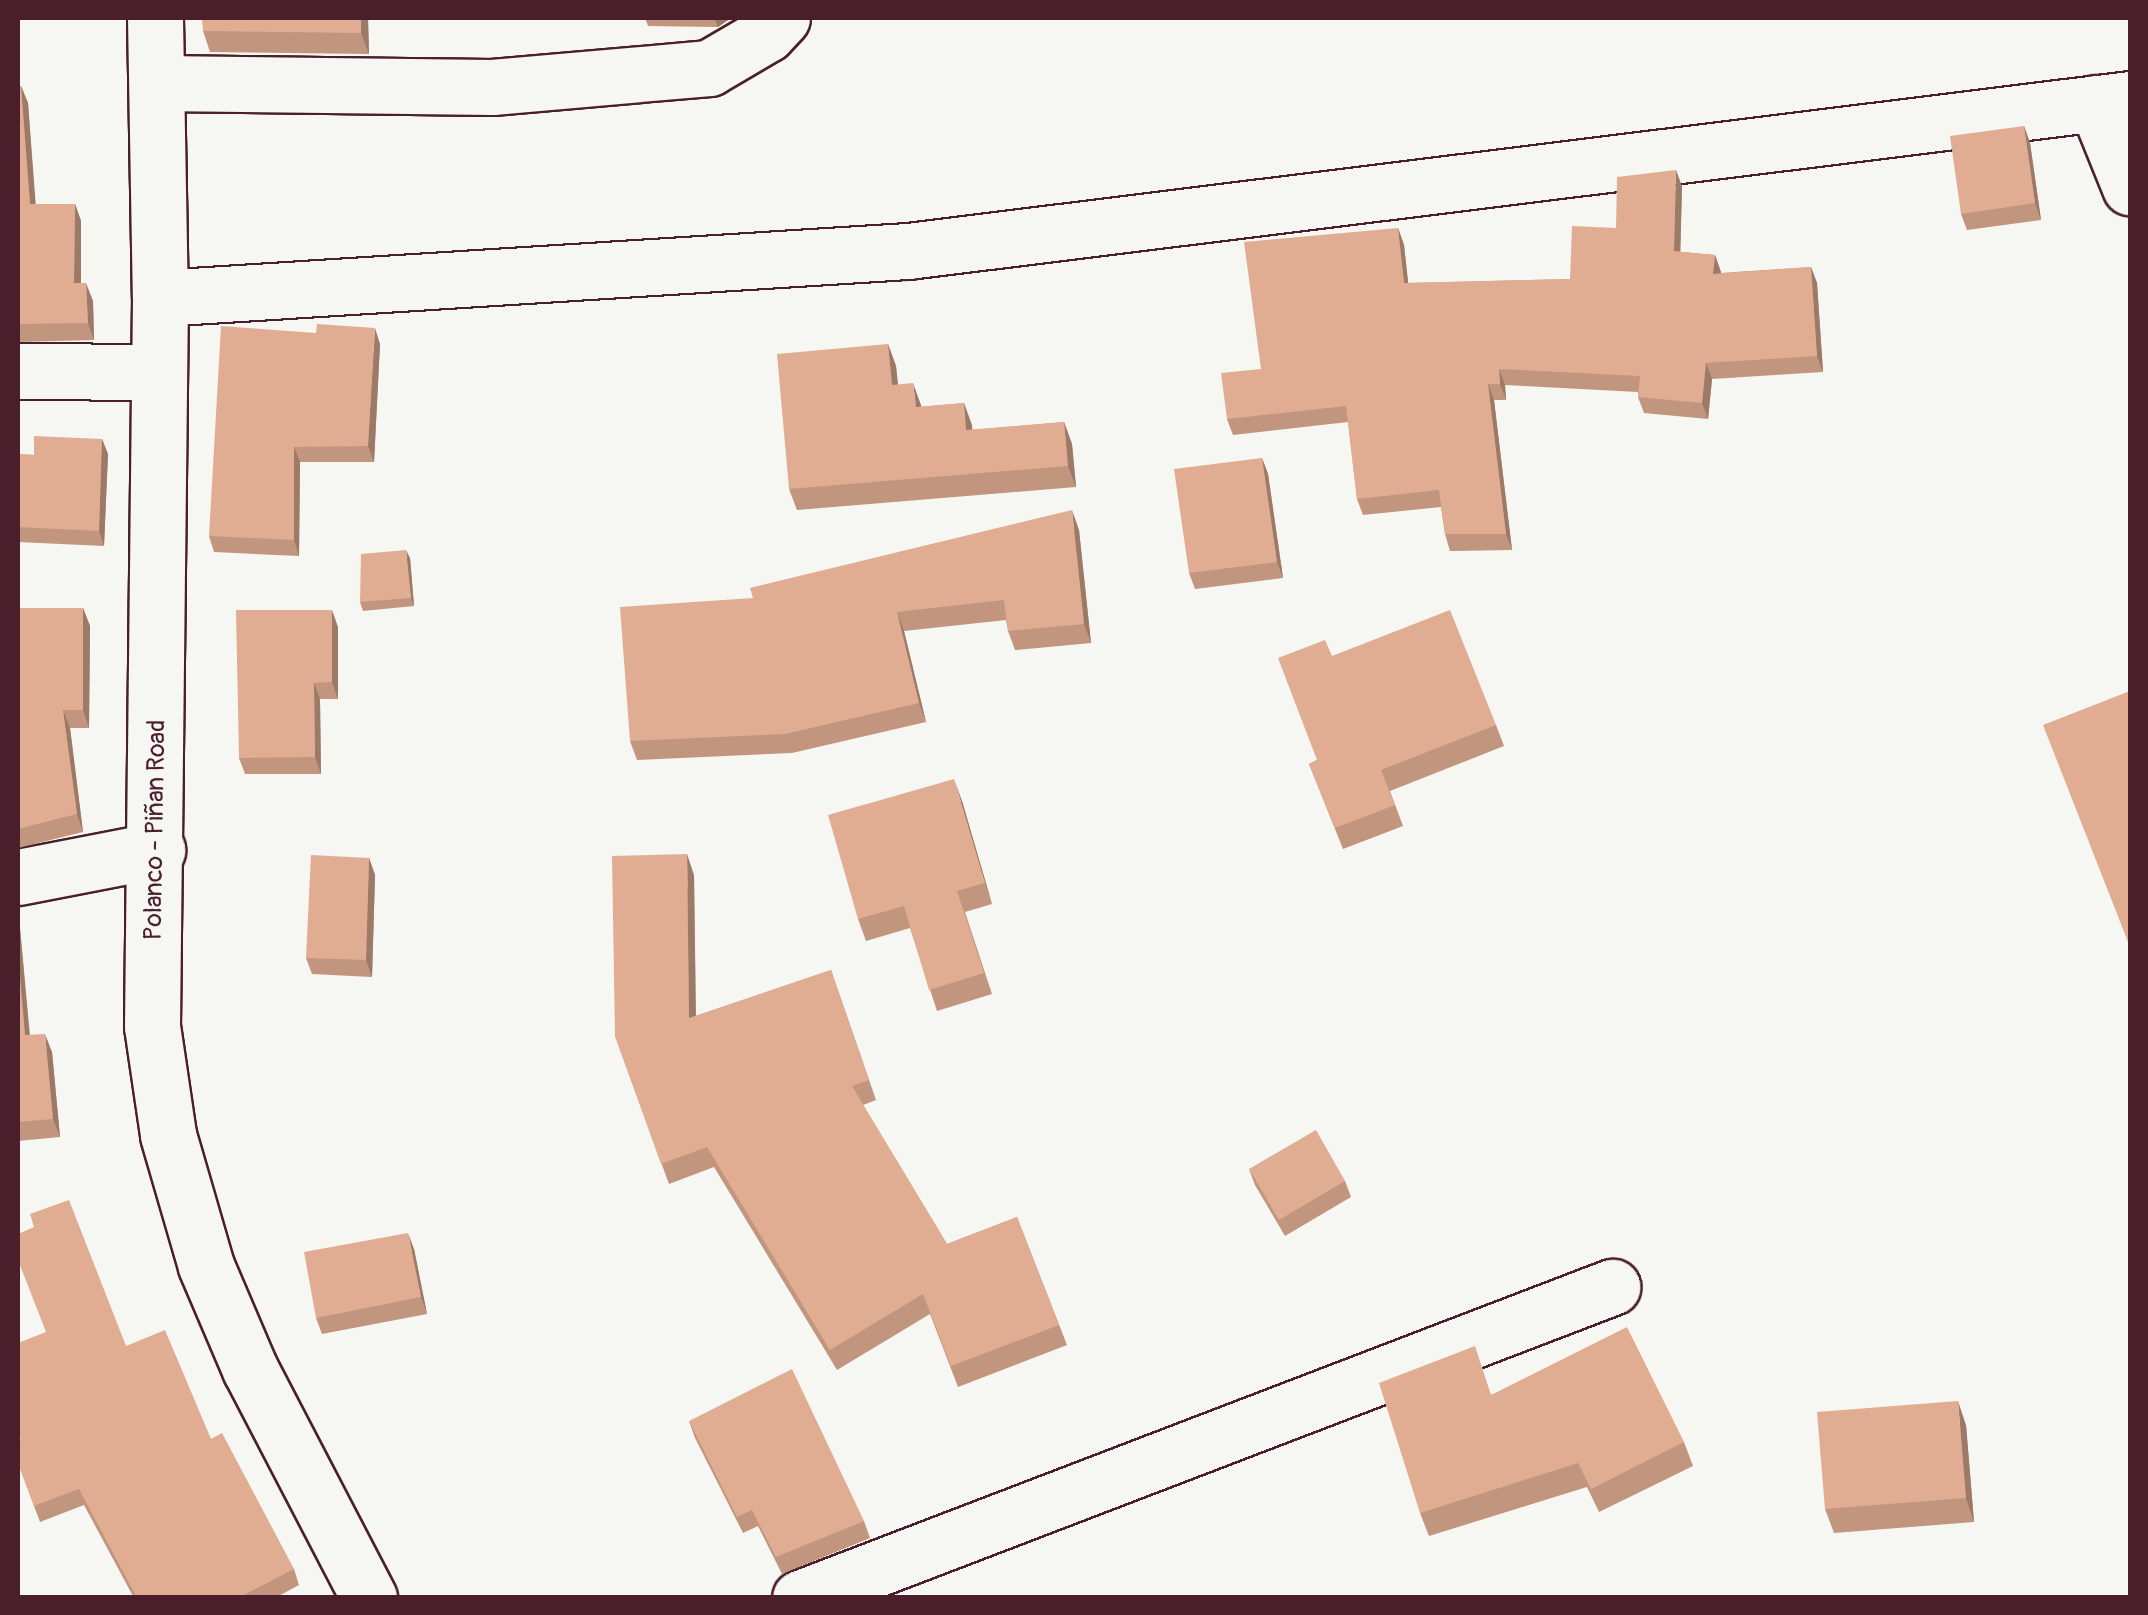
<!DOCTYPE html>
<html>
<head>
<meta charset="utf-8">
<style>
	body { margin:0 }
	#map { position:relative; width:2148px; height:1615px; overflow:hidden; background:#f6f6f2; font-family:Pangolin,sans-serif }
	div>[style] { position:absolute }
	.roads { filter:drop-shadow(2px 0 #4a1f2b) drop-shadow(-2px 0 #4a1f2b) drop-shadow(0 2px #4a1f2b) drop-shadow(0 -2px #4a1f2b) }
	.minor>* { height:55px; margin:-27.5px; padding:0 27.5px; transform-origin:27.5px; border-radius:27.5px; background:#f6f6f2 }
	.major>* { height:55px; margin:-27.5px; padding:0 27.5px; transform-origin:27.5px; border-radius:27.5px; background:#f6f6f2 }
	.wall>* { inset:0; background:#c1957e }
	.shaded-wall>* { inset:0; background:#9d7967 }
	.building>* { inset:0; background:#e0ad93 }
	span { translate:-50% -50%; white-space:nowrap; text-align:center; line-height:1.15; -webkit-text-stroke:10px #f6f6f2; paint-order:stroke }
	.street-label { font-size:25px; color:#4a1f2b }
	.frame { position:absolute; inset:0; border:20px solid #4a1f2b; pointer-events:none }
</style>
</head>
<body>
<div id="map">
	<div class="roads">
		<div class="minor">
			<i style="left:159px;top:83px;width:333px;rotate:0.7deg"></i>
			<i style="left:492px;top:87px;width:218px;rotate:-5deg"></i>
			<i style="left:709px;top:68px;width:67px;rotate:-30.4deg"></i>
			<i style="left:767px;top:34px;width:22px;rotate:-47deg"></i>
			<i style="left:2096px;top:103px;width:91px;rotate:68deg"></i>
			<i style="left:160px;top:298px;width:749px;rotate:-3.6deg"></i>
			<i style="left:908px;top:251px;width:1231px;rotate:-7.09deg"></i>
			<i style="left:18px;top:371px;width:141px;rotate:0.4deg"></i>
			<i style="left:18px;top:877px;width:142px;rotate:-11deg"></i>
			<i style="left:800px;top:1598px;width:870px;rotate:-20.96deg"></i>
		</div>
		<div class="major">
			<i style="left:155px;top:18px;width:280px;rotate:89deg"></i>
			<i style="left:160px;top:298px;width:728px;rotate:90.63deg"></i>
			<i style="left:152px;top:1026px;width:110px;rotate:81.6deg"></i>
			<i style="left:168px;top:1135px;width:136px;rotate:73.8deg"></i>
			<i style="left:206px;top:1266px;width:112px;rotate:66.9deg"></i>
			<i style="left:250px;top:1369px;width:258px;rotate:62.5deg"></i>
		</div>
	</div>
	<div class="wall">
		<i style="clip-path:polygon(368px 18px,369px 54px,210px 52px,203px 31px)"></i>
		<i style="clip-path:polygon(645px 18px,731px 18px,718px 27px,648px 26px)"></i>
		<i style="clip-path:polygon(18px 86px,21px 86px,28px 103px,35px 204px,75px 204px,81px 221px,81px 283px,93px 301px,94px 340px,18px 342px)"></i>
		<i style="clip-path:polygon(2024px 126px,2030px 143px,2041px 220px,1967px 230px,1961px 214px)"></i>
		<i style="clip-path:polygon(1682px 186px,1680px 252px,1715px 255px,1721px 273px,1811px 267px,1817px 283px,1823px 372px,1712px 379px,1708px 419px,1644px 413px,1638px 397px,1638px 392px,1505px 385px,1506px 400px,1494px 400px,1512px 550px,1450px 551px,1445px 534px,1441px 507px,1363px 515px,1357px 499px,1348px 422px,1233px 435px,1227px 419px,1261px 369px,1398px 228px,1404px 245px,1408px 283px,1570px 279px,1616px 228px)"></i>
		<i style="clip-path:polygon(380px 344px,374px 462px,300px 462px,299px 556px,214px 552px,209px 536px)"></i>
		<i style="clip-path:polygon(888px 344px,896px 366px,898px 385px,921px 407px,964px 403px,972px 430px,1064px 422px,1072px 444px,1076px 487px,797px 510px,789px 489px)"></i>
		<i style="clip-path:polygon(102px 439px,108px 454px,104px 546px,18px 542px,18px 454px,34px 455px)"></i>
		<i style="clip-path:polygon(1262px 458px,1268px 474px,1283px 578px,1195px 589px,1189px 573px)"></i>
		<i style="clip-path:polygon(1079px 530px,1091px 643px,1015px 650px,1008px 631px,1006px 620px,904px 631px,926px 722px,792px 753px,637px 760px,630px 741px,753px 598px)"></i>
		<i style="clip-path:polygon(410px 558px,414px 606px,363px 611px,360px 602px)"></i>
		<i style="clip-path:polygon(18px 608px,83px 608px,90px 626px,89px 728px,70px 728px,83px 832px,18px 848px)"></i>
		<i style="clip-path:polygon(338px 627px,338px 699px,320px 699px,321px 774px,245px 774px,239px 758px)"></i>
		<i style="clip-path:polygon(1332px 656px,1496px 725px,1504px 746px,1390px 791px,1403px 826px,1343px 849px,1309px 764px,1317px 760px)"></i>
		<i style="clip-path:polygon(962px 801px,992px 904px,965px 912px,992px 994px,937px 1011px,910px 928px,866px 941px,858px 919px)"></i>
		<i style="clip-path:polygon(369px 858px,375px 875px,372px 977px,312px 974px,306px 958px)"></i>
		<i style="clip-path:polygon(694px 875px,696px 1016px,831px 970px,876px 1100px,863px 1105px,947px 1244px,1017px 1217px,1067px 1345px,958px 1387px,930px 1314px,837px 1370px,714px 1167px,669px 1184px,615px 1036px)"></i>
		<i style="clip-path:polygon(18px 906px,30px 1035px,52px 1052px,60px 1137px,18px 1141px)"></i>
		<i style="clip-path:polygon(1249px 1169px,1345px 1181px,1351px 1197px,1285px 1236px,1255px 1185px)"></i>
		<i style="clip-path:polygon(414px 1249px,427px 1314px,322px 1334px,316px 1318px)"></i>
		<i style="clip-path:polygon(126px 1346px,211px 1439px,294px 1569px,299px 1585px,275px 1598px,134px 1598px,84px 1505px,40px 1522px,18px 1463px,20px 1440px)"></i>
		<i style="clip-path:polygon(1492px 1394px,1684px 1442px,1693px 1466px,1599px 1512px,1587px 1487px,1429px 1536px,1420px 1513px)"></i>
		<i style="clip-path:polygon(689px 1421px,864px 1521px,870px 1538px,782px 1574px,758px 1526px,743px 1533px,695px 1438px)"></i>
		<i style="clip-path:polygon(1966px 1425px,1974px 1522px,1834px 1533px,1825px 1509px)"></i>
	</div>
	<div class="shaded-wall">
		<i style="clip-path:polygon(361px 18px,368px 18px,369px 54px,361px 33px)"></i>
		<i style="clip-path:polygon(714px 18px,731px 18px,718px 27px)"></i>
		<i style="clip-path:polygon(21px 86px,28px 103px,37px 221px,30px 204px)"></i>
		<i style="clip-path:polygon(2024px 126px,2030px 143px,2041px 220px,2035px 203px)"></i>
		<i style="clip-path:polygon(1676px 170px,1682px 186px,1680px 267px,1674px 251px)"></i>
		<i style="clip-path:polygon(75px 204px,81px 221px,81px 301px,74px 283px)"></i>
		<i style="clip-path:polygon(1398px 228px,1404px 245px,1410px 299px,1404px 283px)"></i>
		<i style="clip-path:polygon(1715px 255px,1721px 272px,1719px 290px,1713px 274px)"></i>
		<i style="clip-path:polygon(1811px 267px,1817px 283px,1823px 372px,1817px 356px)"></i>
		<i style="clip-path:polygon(86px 283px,93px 301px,94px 340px,88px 323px)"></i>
		<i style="clip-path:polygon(375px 328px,380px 344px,374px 462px,368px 446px)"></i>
		<i style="clip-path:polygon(888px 344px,896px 366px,900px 407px,892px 385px)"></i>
		<i style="clip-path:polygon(1706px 363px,1712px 379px,1708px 419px,1702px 403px)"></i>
		<i style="clip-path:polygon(1499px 369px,1505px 385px,1506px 400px,1500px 384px)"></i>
		<i style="clip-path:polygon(913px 383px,921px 405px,924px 429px,916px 407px)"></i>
		<i style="clip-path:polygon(1488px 384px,1494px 400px,1512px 550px,1506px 534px)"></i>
		<i style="clip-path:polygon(964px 403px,972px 425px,974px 452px,966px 430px)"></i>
		<i style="clip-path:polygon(1064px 422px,1072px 444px,1076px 487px,1068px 466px)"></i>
		<i style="clip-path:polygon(102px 439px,108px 454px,104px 546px,99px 531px)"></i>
		<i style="clip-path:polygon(294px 447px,300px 462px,299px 556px,294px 540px)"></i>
		<i style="clip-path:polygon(1262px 458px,1268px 474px,1283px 578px,1277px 562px)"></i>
		<i style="clip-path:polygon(1072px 510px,1079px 530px,1091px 643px,1084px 624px)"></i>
		<i style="clip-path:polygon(406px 550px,410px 558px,414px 606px,411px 598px)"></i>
		<i style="clip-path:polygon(83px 608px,90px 626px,89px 728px,83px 710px)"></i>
		<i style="clip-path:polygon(332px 610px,338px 627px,338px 699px,332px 682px)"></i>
		<i style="clip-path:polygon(897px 612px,904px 631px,926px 722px,919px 703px)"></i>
		<i style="clip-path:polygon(314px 683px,320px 699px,321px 774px,315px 757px)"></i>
		<i style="clip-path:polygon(63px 710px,70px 728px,83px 832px,77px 814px)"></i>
		<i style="clip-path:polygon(954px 779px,962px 801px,992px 904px,985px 883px)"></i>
		<i style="clip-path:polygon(687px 854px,694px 875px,696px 1039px,689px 1018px)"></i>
		<i style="clip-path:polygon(369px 858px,375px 875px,372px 977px,366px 960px)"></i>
		<i style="clip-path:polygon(18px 906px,31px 1053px,25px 1035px,18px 955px)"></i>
		<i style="clip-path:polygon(45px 1034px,52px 1052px,60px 1137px,53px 1119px)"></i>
		<i style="clip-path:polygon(408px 1233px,414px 1249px,427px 1314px,421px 1297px)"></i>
		<i style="clip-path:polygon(1958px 1401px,1966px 1425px,1974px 1522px,1966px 1498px)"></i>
	</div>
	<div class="building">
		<i style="clip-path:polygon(202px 18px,361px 18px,361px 33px,203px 31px)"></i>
		<i style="clip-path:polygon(18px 86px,21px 86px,30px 204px,75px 204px,74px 283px,86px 283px,88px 323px,18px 324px)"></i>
		<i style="clip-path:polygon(2024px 126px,2035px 203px,1961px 214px,1950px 136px)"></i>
		<i style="clip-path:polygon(1676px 170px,1674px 251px,1715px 255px,1713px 274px,1811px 267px,1817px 356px,1706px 363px,1702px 403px,1638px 397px,1640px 376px,1499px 369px,1500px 384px,1488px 384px,1506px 534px,1445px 534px,1439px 490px,1357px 499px,1346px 406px,1227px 419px,1221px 373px,1261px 369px,1244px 242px,1398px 228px,1404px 283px,1570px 279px,1572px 226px,1616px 228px,1617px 177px)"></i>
		<i style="clip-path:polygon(317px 324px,375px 328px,368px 446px,294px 447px,294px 540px,209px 536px,221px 326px,316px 333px)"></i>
		<i style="clip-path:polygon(888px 344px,892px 385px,913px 383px,916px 407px,964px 403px,966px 430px,1064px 422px,1068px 466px,789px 489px,777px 354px)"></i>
		<i style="clip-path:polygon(34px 436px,102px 439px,99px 531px,18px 527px,18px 454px,34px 455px)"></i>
		<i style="clip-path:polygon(1262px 458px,1277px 562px,1189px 573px,1174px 469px)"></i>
		<i style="clip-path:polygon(1072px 510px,1084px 624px,1008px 631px,1004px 600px,897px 612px,919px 703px,785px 734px,630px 741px,620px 607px,753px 598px,750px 588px)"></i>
		<i style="clip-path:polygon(406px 550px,411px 598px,360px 602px,361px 554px)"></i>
		<i style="clip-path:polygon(18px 608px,83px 608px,83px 710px,63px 710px,77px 814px,18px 829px)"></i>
		<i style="clip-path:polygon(236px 610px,332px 610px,332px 682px,314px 683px,315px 757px,239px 758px)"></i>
		<i style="clip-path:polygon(1450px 610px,1496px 725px,1381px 770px,1395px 805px,1335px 828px,1309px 764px,1317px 760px,1278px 658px,1325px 640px,1332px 656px)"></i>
		<i style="clip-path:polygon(2130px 691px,2130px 947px,2043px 725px)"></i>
		<i style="clip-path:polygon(954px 779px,985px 883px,957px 891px,984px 973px,929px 990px,904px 906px,858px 919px,828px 815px)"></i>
		<i style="clip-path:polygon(687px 854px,689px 1018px,831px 970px,869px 1080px,852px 1086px,947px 1244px,1017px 1217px,1059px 1325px,951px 1366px,923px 1294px,830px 1350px,707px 1147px,661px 1164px,615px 1036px,612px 856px)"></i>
		<i style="clip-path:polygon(311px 855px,369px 858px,366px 960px,306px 958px)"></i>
		<i style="clip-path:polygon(18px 955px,25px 1035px,45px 1034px,53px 1119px,18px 1122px)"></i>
		<i style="clip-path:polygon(1316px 1130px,1345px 1181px,1279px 1220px,1249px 1169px)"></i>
		<i style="clip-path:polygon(69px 1200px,126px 1346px,165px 1330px,211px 1439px,222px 1433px,294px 1569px,238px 1598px,137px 1598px,79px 1489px,34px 1506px,18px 1462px,18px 1442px,21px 1440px,18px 1432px,18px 1343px,46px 1332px,18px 1260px,18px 1234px,34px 1227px,30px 1214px)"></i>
		<i style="clip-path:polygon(408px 1233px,421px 1297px,316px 1318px,304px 1252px)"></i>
		<i style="clip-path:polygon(1627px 1327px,1684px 1442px,1591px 1489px,1578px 1463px,1420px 1513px,1379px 1383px,1475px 1346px,1491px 1395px)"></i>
		<i style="clip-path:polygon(792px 1369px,864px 1521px,776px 1557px,752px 1510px,737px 1517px,689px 1421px)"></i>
		<i style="clip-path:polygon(1958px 1401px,1966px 1498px,1825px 1509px,1817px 1412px)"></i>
	</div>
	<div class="street-label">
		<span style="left:156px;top:830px;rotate:-89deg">Polanco - Piñan Road</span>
	</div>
	<div class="frame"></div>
</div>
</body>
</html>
